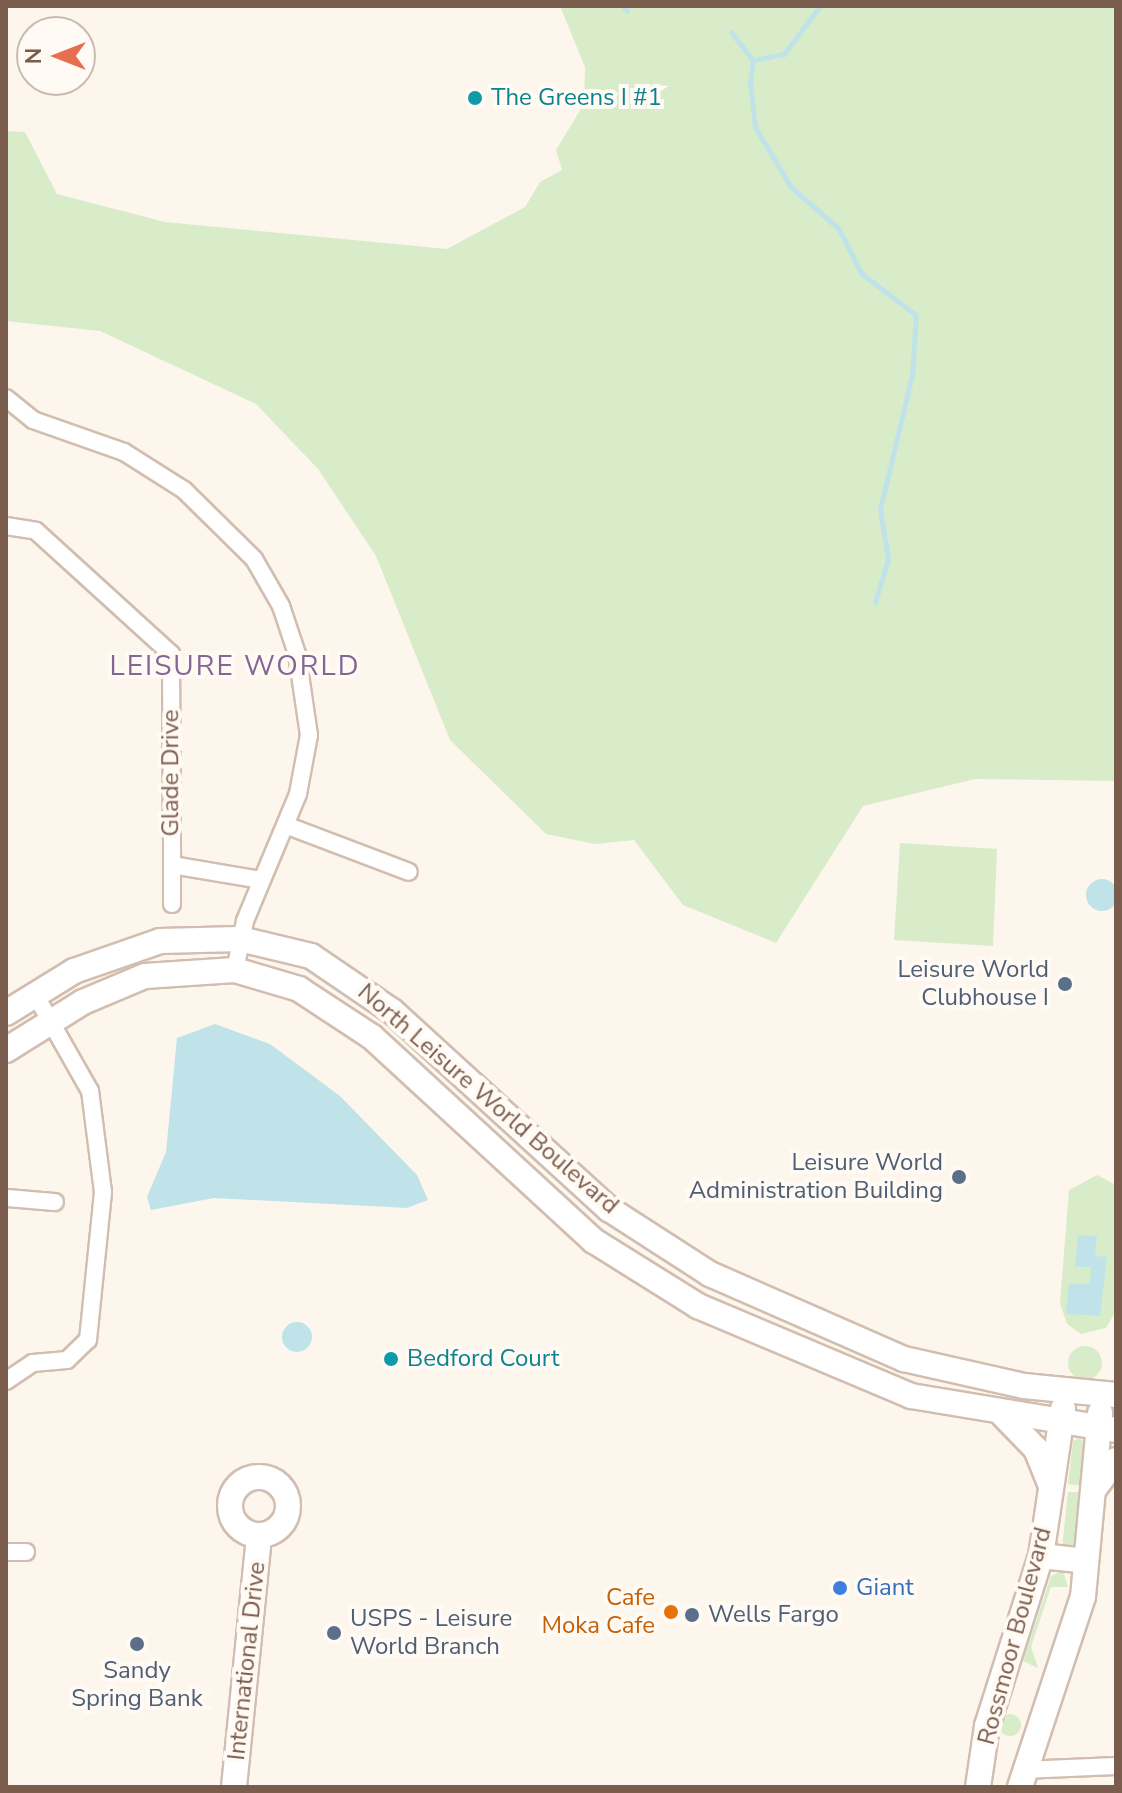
<!DOCTYPE html>
<html>
<head>
<meta charset="utf-8">
<style>
	body { margin:0 }
	#map { position:relative; width:1122px; height:1793px; overflow:hidden; background:#fdf6ec; font-family:"Nunito Sans",sans-serif }
	div>[style] { position:absolute }
	.green>* { inset:0; background:#d8ecc9 }
	.round { border-radius:50% }
	.water>* { inset:0; background:#bfe3e8 }
	.stream>* { height:5px; margin:-2.5px; padding:0 2.5px; transform-origin:2.5px; border-radius:2.5px; background:#bfe3e8 }
	.roads { filter:drop-shadow(2px 0 #d1beb0) drop-shadow(-2px 0 #d1beb0) drop-shadow(0 2px #d1beb0) drop-shadow(0 -2px #d1beb0) }
	.street>* { height:16px; margin:-8px; padding:0 8px; transform-origin:8px; border-radius:8px; background:#fff }
	.secondary>* { height:24px; margin:-12px; padding:0 12px; transform-origin:12px; border-radius:12px; background:#fff }
	.secondary>.ring { margin:-12px; padding:0; box-sizing:content-box; background:none; border:24px solid #fff; border-radius:50% }
	.dots>* { width:22px; height:22px; translate:-50% -50%; box-sizing:border-box; border:4px solid #fffaf3; border-radius:50% }
	span { translate:-50% -50%; white-space:nowrap; text-align:center; line-height:1.15; -webkit-text-stroke:8px #fffaf3; paint-order:stroke }
	.culture-label { font-size:24px; color:#0d838f }
	.left { translate:0 -50%; text-align:left }
	.street-label { font-size:24px; color:#7a5c4d }
	.service-label { font-size:24px; color:#4e5e75 }
	.right { translate:-100% -50%; text-align:right }
	.shop-label { font-size:24px; color:#366cbe }
	.food-label { font-size:24px; color:#c56008 }
	.quarter-label { font-size:28px; color:#846695; letter-spacing:2px }
	.frame { position:absolute; inset:0; border:8px solid #7a5c4d; pointer-events:none }
	.north { position:absolute; left:16px; top:16px; width:80px; height:80px; box-sizing:border-box; background:#fffaf3; border:2px solid #cabbb1; border-radius:50%; rotate:270deg; font-size:22px; font-weight:700; line-height:32px; text-align:center; color:#7a5c4d }
	.north::after { content:''; display:block; margin:auto; width:28px; height:36px; background:#e76f51; clip-path:polygon(50% 0,100% 100%,50% 72%,0 100%) }
</style>
</head>
<body>
<div id="map">
	<div class="green">
		<i style="clip-path:polygon(560px 6px,1116px 6px,1116px 781px,975px 779px,863px 806px,776px 943px,683px 905px,634px 840px,595px 844px,546px 834px,450px 740px,376px 556px,318px 469px,256px 404px,100px 331px,6px 321px,6px 131px,25px 132px,57px 194px,165px 222px,447px 249px,525px 207px,540px 182px,562px 170px,556px 150px,584px 104px,585px 67px)"></i>
		<i style="clip-path:polygon(900px 843px,997px 849px,993px 946px,894px 940px)"></i>
		<i style="clip-path:polygon(1097px 1175px,1116px 1185px,1116px 1311px,1106px 1328px,1081px 1334px,1067px 1324px,1060px 1303px,1069px 1190px)"></i>
		<i class="round" style="left:1068px;top:1346px;width:34px;height:34px"></i>
		<i style="clip-path:polygon(1079px 1438px,1086px 1444px,1082px 1486px,1068px 1484px,1073px 1441px)"></i>
		<i style="clip-path:polygon(1068px 1492px,1081px 1492px,1075px 1548px,1062px 1548px)"></i>
		<i style="clip-path:polygon(1063px 1570px,1068px 1587px,1051px 1587px,1031px 1647px,1038px 1668px,1023px 1661px,1051px 1576px)"></i>
		<i class="round" style="left:999px;top:1714px;width:22px;height:22px"></i>
	</div>
	<div class="water">
		<i class="round" style="left:1086px;top:879px;width:32px;height:32px"></i>
		<i style="clip-path:polygon(215px 1024px,270px 1044px,340px 1096px,417px 1175px,428px 1200px,407px 1208px,214px 1198px,151px 1210px,147px 1197px,166px 1152px,177px 1038px)"></i>
		<i style="clip-path:polygon(1078px 1235px,1097px 1236px,1095px 1256px,1107px 1257px,1100px 1316px,1066px 1314px,1069px 1284px,1090px 1284px,1091px 1267px,1075px 1267px)"></i>
		<i class="round" style="left:282px;top:1322px;width:30px;height:30px"></i>
	</div>
	<div class="stream">
		<i style="left:623px;top:6px;width:6px;rotate:51deg"></i>
		<i style="left:820px;top:6px;width:60px;rotate:126.9deg"></i>
		<i style="left:784px;top:54px;width:32px;rotate:169deg"></i>
		<i style="left:753px;top:60px;width:21px;rotate:98deg"></i>
		<i style="left:750px;top:81px;width:46px;rotate:83.8deg"></i>
		<i style="left:755px;top:127px;width:70px;rotate:59deg"></i>
		<i style="left:791px;top:187px;width:64px;rotate:41.2deg"></i>
		<i style="left:839px;top:229px;width:49px;rotate:63.4deg"></i>
		<i style="left:861px;top:273px;width:69px;rotate:37.4deg"></i>
		<i style="left:916px;top:315px;width:60px;rotate:93.8deg"></i>
		<i style="left:912px;top:375px;width:138px;rotate:103.4deg"></i>
		<i style="left:880px;top:509px;width:51px;rotate:80.9deg"></i>
		<i style="left:888px;top:559px;width:45px;rotate:106.8deg"></i>
		<i style="left:731px;top:32px;width:36px;rotate:52deg"></i>
	</div>
	<div class="roads">
		<div class="street">
			<i style="left:6px;top:398px;width:35px;rotate:39deg"></i>
			<i style="left:33px;top:420px;width:96px;rotate:19.4deg"></i>
			<i style="left:124px;top:452px;width:71px;rotate:32.3deg"></i>
			<i style="left:184px;top:490px;width:98px;rotate:44.6deg"></i>
			<i style="left:254px;top:559px;width:54px;rotate:60.1deg"></i>
			<i style="left:281px;top:606px;width:51px;rotate:71.6deg"></i>
			<i style="left:297px;top:654px;width:82px;rotate:81.6deg"></i>
			<i style="left:309px;top:735px;width:60px;rotate:100.6deg"></i>
			<i style="left:298px;top:794px;width:138px;rotate:112.7deg"></i>
			<i style="left:245px;top:921px;width:50px;rotate:101.5deg"></i>
			<i style="left:6px;top:526px;width:30px;rotate:9deg"></i>
			<i style="left:36px;top:531px;width:183px;rotate:42.3deg"></i>
			<i style="left:171px;top:654px;width:211px;rotate:89.7deg"></i>
			<i style="left:172px;top:865px;width:91px;rotate:9.5deg"></i>
			<i style="left:288px;top:826px;width:129px;rotate:20.8deg"></i>
			<i style="left:172px;top:865px;width:39px;rotate:90deg"></i>
			<i style="left:6px;top:1198px;width:49px;rotate:4.7deg"></i>
			<i style="left:6px;top:1381px;width:32px;rotate:-34deg"></i>
			<i style="left:33px;top:1363px;width:34px;rotate:-5deg"></i>
			<i style="left:67px;top:1360px;width:29px;rotate:-44deg"></i>
			<i style="left:88px;top:1340px;width:149px;rotate:-84.2deg"></i>
			<i style="left:103px;top:1192px;width:102px;rotate:-97.3deg"></i>
			<i style="left:90px;top:1091px;width:112px;rotate:-119.6deg"></i>
			<i style="left:6px;top:1552px;width:20px"></i>
			<i style="left:1022px;top:1770px;width:94px;rotate:-2.4deg"></i>
		</div>
		<div class="secondary">
			<i style="left:6px;top:1013px;width:80px;rotate:-31.7deg"></i>
			<i style="left:74px;top:971px;width:91px;rotate:-19.2deg"></i>
			<i style="left:160px;top:941px;width:80px;rotate:-1.4deg"></i>
			<i style="left:240px;top:939px;width:73px;rotate:13.5deg"></i>
			<i style="left:311px;top:956px;width:98px;rotate:34.2deg"></i>
			<i style="left:392px;top:1011px;width:294px;rotate:42.4deg"></i>
			<i style="left:609px;top:1209px;width:120px;rotate:32.8deg"></i>
			<i style="left:710px;top:1274px;width:212px;rotate:23.7deg"></i>
			<i style="left:904px;top:1359px;width:123px;rotate:12.7deg"></i>
			<i style="left:1024px;top:1386px;width:92px;rotate:5.6deg"></i>
			<i style="left:6px;top:1050px;width:91px;rotate:-31.9deg"></i>
			<i style="left:83px;top:1002px;width:67px;rotate:-22.8deg"></i>
			<i style="left:145px;top:976px;width:90px;rotate:-3.8deg"></i>
			<i style="left:235px;top:970px;width:67px;rotate:16.5deg"></i>
			<i style="left:299px;top:989px;width:87px;rotate:33.3deg"></i>
			<i style="left:372px;top:1037px;width:301px;rotate:42.6deg"></i>
			<i style="left:594px;top:1241px;width:123px;rotate:32deg"></i>
			<i style="left:698px;top:1306px;width:231px;rotate:22.9deg"></i>
			<i style="left:911px;top:1396px;width:208px;rotate:9.4deg"></i>
			<i style="left:1003px;top:1415px;width:47px;rotate:45.9deg"></i>
			<i style="left:1036px;top:1449px;width:40px;rotate:68deg"></i>
			<i class="ring" style="left:230px;top:1477px;width:34px;height:34px"></i>
			<i style="left:1094px;top:1489px;width:36px;rotate:-53deg"></i>
			<i style="left:1041px;top:1556px;width:45px;rotate:6.3deg"></i>
			<i style="left:234px;top:1787px;width:253px;rotate:-84.3deg"></i>
			<i style="left:978px;top:1787px;width:62px;rotate:-81.6deg"></i>
			<i style="left:987px;top:1726px;width:178px;rotate:-72.4deg"></i>
			<i style="left:1041px;top:1556px;width:149px;rotate:-81.5deg"></i>
			<i style="left:1020px;top:1787px;width:200px;rotate:-71.7deg"></i>
			<i style="left:1083px;top:1597px;width:185px;rotate:-84.7deg"></i>
		</div>
	</div>
	<div class="dots">
		<i style="left:475px;top:98px;background:#0f9aa8"></i>
		<i style="left:1065px;top:984px;background:#5c6f8a"></i>
		<i style="left:959px;top:1177px;background:#5c6f8a"></i>
		<i style="left:391px;top:1359px;background:#0f9aa8"></i>
		<i style="left:840px;top:1588px;background:#3f7fe0"></i>
		<i style="left:671px;top:1612px;background:#e8710a"></i>
		<i style="left:692px;top:1615px;background:#5c6f8a"></i>
		<i style="left:334px;top:1633px;background:#5c6f8a"></i>
		<i style="left:137px;top:1644px;background:#5c6f8a"></i>
	</div>
	<div class="culture-label">
		<span class="left" style="left:491px;top:98px">The Greens I #1</span>
		<span class="left" style="left:407px;top:1359px">Bedford Court</span>
	</div>
	<div class="street-label">
		<span style="left:171px;top:773px;rotate:-90deg">Glade Drive</span>
		<span style="left:488px;top:1099px;rotate:41deg">North Leisure World Boulevard</span>
		<span style="left:1015px;top:1636px;rotate:-75deg">Rossmoor Boulevard</span>
		<span style="left:247px;top:1661px;rotate:-84deg">International Drive</span>
	</div>
	<div class="service-label">
		<span class="right" style="left:1049px;top:984px">Leisure World<br>Clubhouse I</span>
		<span class="right" style="left:943px;top:1177px">Leisure World<br>Administration Building</span>
		<span class="left" style="left:708px;top:1615px">Wells Fargo</span>
		<span class="left" style="left:350px;top:1633px">USPS - Leisure<br>World Branch</span>
		<span style="left:137px;top:1685px">Sandy<br>Spring Bank</span>
	</div>
	<div class="shop-label">
		<span class="left" style="left:856px;top:1588px">Giant</span>
	</div>
	<div class="food-label">
		<span class="right" style="left:655px;top:1612px">Cafe<br>Moka Cafe</span>
	</div>
	<div class="quarter-label">
		<span style="left:235px;top:666px">LEISURE WORLD</span>
	</div>
	<div class="frame"></div>
	<div class="north">N</div>
</div>
</body>
</html>
